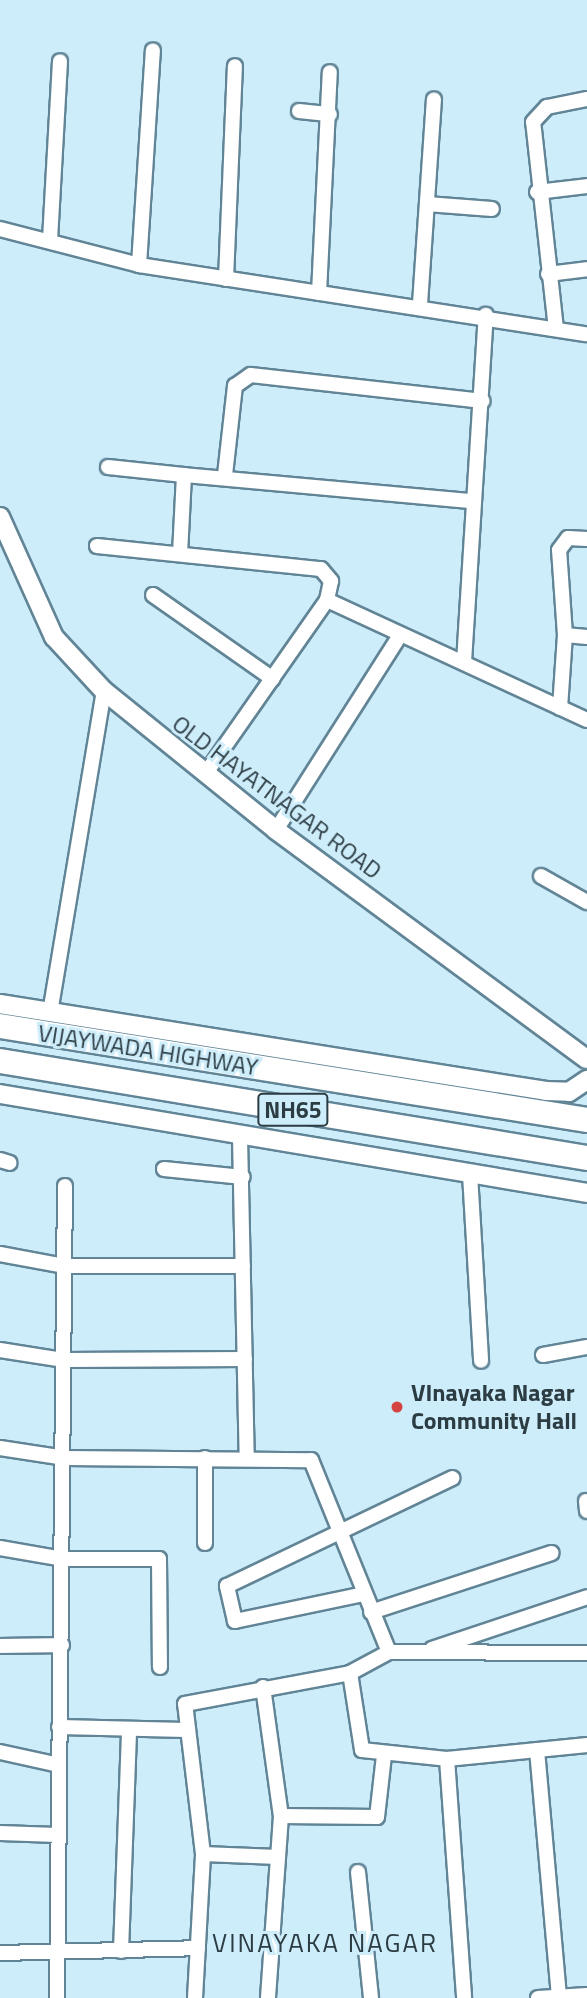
<!DOCTYPE html>
<html>
<head>
<meta charset="utf-8">
<style>
	body { margin:0 }
	#map { position:relative; width:587px; height:1998px; overflow:hidden; background:#ceedfb; font-family:"Titillium Web",sans-serif }
	div>[style] { position:absolute }
	.roads { filter:drop-shadow(2px 0 #618596) drop-shadow(-2px 0 #618596) drop-shadow(0 2px #618596) drop-shadow(0 -2px #618596) }
	.minor>* { height:14px; margin:-7px; padding:0 7px; transform-origin:7px; border-radius:7px; background:#fff }
	.tertiary>* { height:18px; margin:-9px; padding:0 9px; transform-origin:9px; border-radius:9px; background:#fff }
	.trunk>* { height:24px; margin:-12px; padding:0 12px; transform-origin:12px; border-radius:12px; background:#fff }
	.dots>* { width:19px; height:19px; translate:-50% -50%; box-sizing:border-box; border:4px solid #ceedfb; border-radius:50% }
	span { translate:-50% -50%; white-space:nowrap; text-align:center; line-height:1.15; -webkit-text-stroke:6px #ceedfb; paint-order:stroke }
	.shield-label span { padding:2px 5px; background:#ceedfb; border:2px solid; border-radius:5px; -webkit-text-stroke-width:0 }
	.shield-label { font-size:23px; color:#2c3c43; font-weight:700 }
	.street-label { font-size:24px; color:#2c3c43 }
	.poi-label { font-size:24px; color:#2c3c43; font-weight:700 }
	.left { translate:0 -50%; text-align:left }
	.neighbourhood-label { font-size:26px; color:#2c3c43; letter-spacing:2px }
</style>
</head>
<body>
<div id="map">
	<div class="roads">
		<div class="minor">
			<i style="left:299px;top:111px;width:31px;rotate:6deg"></i>
			<i style="left:537px;top:192px;width:50px;rotate:-6.8deg"></i>
			<i style="left:427px;top:204px;width:65px;rotate:4.4deg"></i>
			<i style="left:0;top:229px;width:144px;rotate:14.5deg"></i>
			<i style="left:139px;top:265px;width:453px;rotate:8.8deg"></i>
			<i style="left:50px;top:240px;width:179px;rotate:-86.8deg"></i>
			<i style="left:139px;top:265px;width:215px;rotate:-86.3deg"></i>
			<i style="left:548px;top:274px;width:39px;rotate:-7deg"></i>
			<i style="left:226px;top:279px;width:213px;rotate:-87.6deg"></i>
			<i style="left:319px;top:293px;width:221px;rotate:-87.2deg"></i>
			<i style="left:420px;top:304px;width:205px;rotate:-86.1deg"></i>
			<i style="left:556px;top:329px;width:208px;rotate:-96.3deg"></i>
			<i style="left:533px;top:122px;width:21px;rotate:-47deg"></i>
			<i style="left:547px;top:107px;width:41px;rotate:-11.3deg"></i>
			<i style="left:108px;top:467px;width:76px;rotate:6deg"></i>
			<i style="left:225px;top:475px;width:90px;rotate:-83.6deg"></i>
			<i style="left:235px;top:386px;width:19px;rotate:-35deg"></i>
			<i style="left:251px;top:375px;width:233px;rotate:6.4deg"></i>
			<i style="left:97px;top:546px;width:225px;rotate:5.9deg"></i>
			<i style="left:321px;top:569px;width:16px;rotate:50deg"></i>
			<i style="left:331px;top:581px;width:19px;rotate:102deg"></i>
			<i style="left:327px;top:600px;width:213px;rotate:125deg"></i>
			<i style="left:180px;top:554px;width:79px;rotate:-87.1deg"></i>
			<i style="left:184px;top:475px;width:288px;rotate:5.2deg"></i>
			<i style="left:153px;top:595px;width:146px;rotate:35deg"></i>
			<i style="left:327px;top:600px;width:286px;rotate:24.8deg"></i>
			<i style="left:565px;top:635px;width:22px;rotate:5deg"></i>
			<i style="left:464px;top:662px;width:348px;rotate:-86.4deg"></i>
			<i style="left:560px;top:708px;width:73px;rotate:-86.1deg"></i>
			<i style="left:565px;top:635px;width:85px;rotate:-94deg"></i>
			<i style="left:559px;top:550px;width:15px;rotate:-53deg"></i>
			<i style="left:568px;top:538px;width:19px;rotate:3deg"></i>
			<i style="left:276px;top:830px;width:231px;rotate:-57.5deg"></i>
			<i style="left:541px;top:876px;width:53px;rotate:29.5deg"></i>
			<i style="left:50px;top:1013px;width:326px;rotate:-80.5deg"></i>
			<i style="left:240px;top:1137px;width:321px;rotate:88.8deg"></i>
			<i style="left:0;top:1160px;width:10px;rotate:17deg"></i>
			<i style="left:164px;top:1169px;width:79px;rotate:5.8deg"></i>
			<i style="left:470px;top:1174px;width:187px;rotate:86.6deg"></i>
			<i style="left:0;top:1254px;width:65px;rotate:10.6deg"></i>
			<i style="left:64px;top:1266px;width:179px"></i>
			<i style="left:0;top:1350px;width:65px;rotate:8.9deg"></i>
			<i style="left:64px;top:1360px;width:181px;rotate:-0.3deg"></i>
			<i style="left:543px;top:1355px;width:45px;rotate:-10.3deg"></i>
			<i style="left:0;top:1448px;width:66px;rotate:8.7deg"></i>
			<i style="left:65px;top:1458px;width:246px;rotate:0.5deg"></i>
			<i style="left:311px;top:1460px;width:207px;rotate:67.9deg"></i>
			<i style="left:205px;top:1458px;width:85px;rotate:90deg"></i>
			<i style="left:586px;top:1501px;width:10px;rotate:84deg"></i>
			<i style="left:0;top:1548px;width:65px;rotate:9.8deg"></i>
			<i style="left:64px;top:1559px;width:95px"></i>
			<i style="left:159px;top:1559px;width:108px;rotate:89.5deg"></i>
			<i style="left:364px;top:1594px;width:132px;rotate:168.2deg"></i>
			<i style="left:235px;top:1621px;width:36px;rotate:-103deg"></i>
			<i style="left:227px;top:1586px;width:250px;rotate:-25.6deg"></i>
			<i style="left:371px;top:1612px;width:190px;rotate:-18.1deg"></i>
			<i style="left:0;top:1646px;width:62px;rotate:-0.9deg"></i>
			<i style="left:432px;top:1649px;width:163px;rotate:-18.5deg"></i>
			<i style="left:350px;top:1673px;width:78px;rotate:81.1deg"></i>
			<i style="left:362px;top:1750px;width:85px;rotate:6deg"></i>
			<i style="left:447px;top:1759px;width:141px;rotate:-5.7deg"></i>
			<i style="left:263px;top:1687px;width:130px;rotate:82.1deg"></i>
			<i style="left:281px;top:1816px;width:182px;rotate:94.1deg"></i>
			<i style="left:59px;top:1727px;width:127px;rotate:1.4deg"></i>
			<i style="left:537px;top:1750px;width:248px;rotate:84.9deg"></i>
			<i style="left:0;top:1752px;width:60px;rotate:12.4deg"></i>
			<i style="left:447px;top:1759px;width:240px;rotate:85.9deg"></i>
			<i style="left:281px;top:1816px;width:96px;rotate:0.6deg"></i>
			<i style="left:377px;top:1817px;width:61px;rotate:-83.5deg"></i>
			<i style="left:0;top:1833px;width:57px;rotate:2deg"></i>
			<i style="left:203px;top:1854px;width:75px;rotate:2.3deg"></i>
			<i style="left:358px;top:1872px;width:127px;rotate:84.1deg"></i>
			<i style="left:121px;top:1951px;width:222px;rotate:-87.9deg"></i>
			<i style="left:0;top:1953px;width:198px;rotate:-1.4deg"></i>
			<i style="left:57px;top:1998px;width:812px;rotate:-89.44deg"></i>
			<i style="left:195px;top:1998px;width:144px;rotate:-86.8deg"></i>
			<i style="left:203px;top:1854px;width:151px;rotate:-96.8deg"></i>
			<i style="left:185px;top:1704px;width:168px;rotate:-10.6deg"></i>
			<i style="left:350px;top:1673px;width:44px;rotate:-28.3deg"></i>
			<i style="left:389px;top:1652px;width:198px;rotate:0.3deg"></i>
			<i style="left:538px;top:1998px;width:49px;rotate:-3.5deg"></i>
		</div>
		<div class="tertiary">
			<i style="left:0;top:517px;width:132px;rotate:65.8deg"></i>
			<i style="left:54px;top:637px;width:74px;rotate:47.2deg"></i>
			<i style="left:104px;top:691px;width:221px;rotate:38.9deg"></i>
			<i style="left:276px;top:830px;width:386px;rotate:36.4deg"></i>
			<i style="left:0;top:1004px;width:553px;rotate:9.05deg"></i>
			<i style="left:546px;top:1091px;width:23px;rotate:2deg"></i>
			<i style="left:569px;top:1092px;width:22px;rotate:-34deg"></i>
			<i style="left:0;top:1094px;width:595px;rotate:9.57deg"></i>
		</div>
		<div class="trunk">
			<i style="left:0;top:1026px;width:594px;rotate:9.1deg"></i>
			<i style="left:0;top:1061px;width:595px;rotate:9.38deg"></i>
		</div>
	</div>
	<div class="dots">
		<i style="left:397px;top:1407px;background:#d24341"></i>
	</div>
	<div class="shield-label">
		<span style="left:293px;top:1110px">NH65</span>
	</div>
	<div class="street-label">
		<span style="left:277px;top:797px;rotate:37deg">OLD HAYATNAGAR ROAD</span>
		<span style="left:148px;top:1050px;rotate:9deg">VIJAYWADA HIGHWAY</span>
	</div>
	<div class="poi-label">
		<span class="left" style="left:411px;top:1407px">VInayaka Nagar<br>Community Hall</span>
	</div>
	<div class="neighbourhood-label">
		<span style="left:325px;top:1943px">VINAYAKA NAGAR</span>
	</div>
</div>
</body>
</html>
